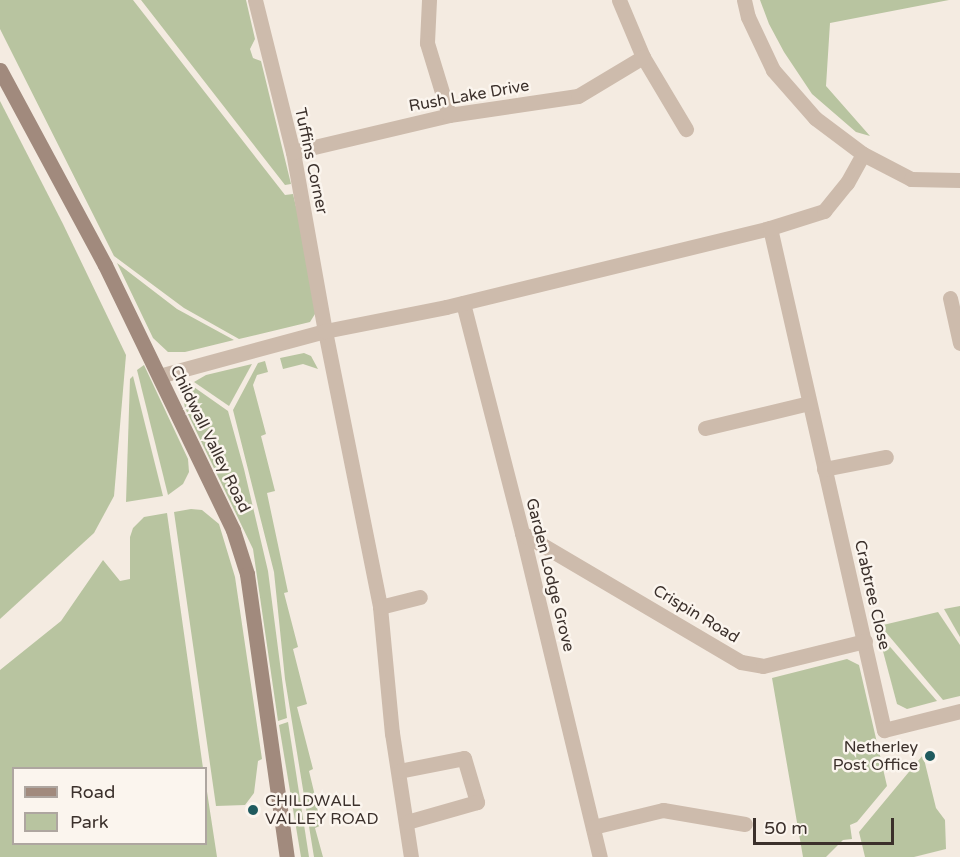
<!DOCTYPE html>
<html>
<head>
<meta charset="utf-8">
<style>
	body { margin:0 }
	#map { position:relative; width:960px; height:857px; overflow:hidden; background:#f4ebe1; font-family:"Varela Round",sans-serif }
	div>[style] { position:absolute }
	.green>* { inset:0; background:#b8c4a0 }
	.minor>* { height:15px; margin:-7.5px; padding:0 7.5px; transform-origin:7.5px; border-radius:7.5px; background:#cdbbac }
	.tertiary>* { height:15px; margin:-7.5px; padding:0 7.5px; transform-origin:7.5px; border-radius:7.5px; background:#cdbbac }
	.secondary>* { height:15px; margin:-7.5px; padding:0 7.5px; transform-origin:7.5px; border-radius:7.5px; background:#a18a7d }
	.dots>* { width:16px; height:16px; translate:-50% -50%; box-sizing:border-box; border:3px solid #fbf5ee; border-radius:50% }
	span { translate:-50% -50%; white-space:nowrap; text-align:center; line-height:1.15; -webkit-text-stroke:5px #fbf5ee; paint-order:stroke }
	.street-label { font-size:16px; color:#3b302b }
	.poi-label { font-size:16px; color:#3b302b }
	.right { translate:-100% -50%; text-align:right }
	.left { translate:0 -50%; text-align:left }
	.legend { position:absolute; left:12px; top:767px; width:195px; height:78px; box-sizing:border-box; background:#fbf5ee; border:2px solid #aea6a0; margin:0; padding:8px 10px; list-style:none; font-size:18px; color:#3b302b }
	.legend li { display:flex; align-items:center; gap:12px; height:30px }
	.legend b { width:30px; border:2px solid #aea6a0 }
	.scale { position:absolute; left:753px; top:818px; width:141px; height:27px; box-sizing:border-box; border:3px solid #3b302b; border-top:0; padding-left:8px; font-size:18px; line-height:21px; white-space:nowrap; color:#3b302b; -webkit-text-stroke:4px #fbf5ee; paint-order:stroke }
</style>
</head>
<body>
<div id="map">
	<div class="green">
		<i style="clip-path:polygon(0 0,133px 0,285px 195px,293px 194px,318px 298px,315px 314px,310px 322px,239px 339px,184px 308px,114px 256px,0 29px)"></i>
		<i style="clip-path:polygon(141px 0,246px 0,255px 39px,250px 49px,253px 58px,261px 61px,291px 184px,285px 185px)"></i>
		<i style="clip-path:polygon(760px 0,949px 0,830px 23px,826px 86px,870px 136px,856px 132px,812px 94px,784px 52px,769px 24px)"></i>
		<i style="clip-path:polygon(0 101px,63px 224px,126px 355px,114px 496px,94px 533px,0 619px)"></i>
		<i style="clip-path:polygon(117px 263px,177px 309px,234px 340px,185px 352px,168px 352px,153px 338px)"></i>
		<i style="clip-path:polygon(304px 353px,311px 356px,318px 369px,303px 364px,283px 369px,280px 358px)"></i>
		<i style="clip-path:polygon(265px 361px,268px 372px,257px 375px,253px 385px,266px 434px,261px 436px,275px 491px,267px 493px,288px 592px,284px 593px,298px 647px,293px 649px,307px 704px,297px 707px,313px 769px,309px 771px,322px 825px,315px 828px,323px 857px,314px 857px,285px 679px,274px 572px,233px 410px,258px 363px)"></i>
		<i style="clip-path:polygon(252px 364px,229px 406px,194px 382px,206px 375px)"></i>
		<i style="clip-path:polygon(144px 365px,188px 459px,189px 472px,183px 484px,168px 495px,137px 370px)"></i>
		<i style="clip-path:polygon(133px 376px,163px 496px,126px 502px,130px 379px)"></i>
		<i style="clip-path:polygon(191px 385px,228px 411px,244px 469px,268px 571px,287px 718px,278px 721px,253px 549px,185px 408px,183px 397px)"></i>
		<i style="clip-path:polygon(191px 509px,202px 510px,219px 524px,235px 577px,262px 759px,258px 761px,254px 793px,245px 805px,216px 806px,174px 512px)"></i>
		<i style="clip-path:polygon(167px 513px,203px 768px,14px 768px,14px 844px,206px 844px,206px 785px,217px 857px,0 857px,0 670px,61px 621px,103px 560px,120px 581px,130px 579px,130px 537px,133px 528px,144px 517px)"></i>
		<i style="clip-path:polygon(960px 606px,960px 637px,944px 609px)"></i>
		<i style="clip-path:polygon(938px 612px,960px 645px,960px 696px,943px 700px,884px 630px,883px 625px)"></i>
		<i style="clip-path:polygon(880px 640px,885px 641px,937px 701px,907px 709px,897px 704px)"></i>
		<i style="clip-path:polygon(847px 659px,859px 665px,887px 786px,857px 822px,850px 825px,852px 839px,843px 840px,826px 857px,803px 857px,772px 678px)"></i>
		<i style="clip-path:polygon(288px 722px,294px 760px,309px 857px,301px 857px,279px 725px)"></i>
		<i style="clip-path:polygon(923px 755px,936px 808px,945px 820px,946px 849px,914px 857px,865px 857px,859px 832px)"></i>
	</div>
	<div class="minor">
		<i style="left:255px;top:0;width:157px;rotate:76deg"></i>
		<i style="left:293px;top:152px;width:182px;rotate:79.9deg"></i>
		<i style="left:325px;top:331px;width:281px;rotate:78.7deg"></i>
		<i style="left:380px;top:607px;width:127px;rotate:84.6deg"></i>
		<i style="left:392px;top:733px;width:125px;rotate:81.3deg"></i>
		<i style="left:429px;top:0;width:43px;rotate:92.7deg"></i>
		<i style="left:427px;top:43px;width:75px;rotate:73deg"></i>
		<i style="left:619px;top:0;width:62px;rotate:67.2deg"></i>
		<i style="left:643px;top:57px;width:84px;rotate:59.2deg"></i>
		<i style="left:293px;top:152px;width:160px;rotate:-13.3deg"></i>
		<i style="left:449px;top:115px;width:130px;rotate:-8.4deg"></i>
		<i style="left:578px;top:96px;width:76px;rotate:-31deg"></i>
		<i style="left:770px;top:228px;width:515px;rotate:77.21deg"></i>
		<i style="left:884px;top:730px;width:78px;rotate:-14deg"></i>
		<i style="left:950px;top:298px;width:46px;rotate:77.5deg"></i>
		<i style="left:463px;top:303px;width:237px;rotate:75.6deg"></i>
		<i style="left:522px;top:533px;width:333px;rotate:76.5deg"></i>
		<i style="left:159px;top:376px;width:172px;rotate:-15.2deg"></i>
		<i style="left:325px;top:331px;width:123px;rotate:-11.2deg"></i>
		<i style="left:446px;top:307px;width:333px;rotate:-13.7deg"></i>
		<i style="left:770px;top:228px;width:57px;rotate:-17.5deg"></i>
		<i style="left:824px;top:211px;width:36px;rotate:-51deg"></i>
		<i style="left:847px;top:183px;width:33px;rotate:-61deg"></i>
		<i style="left:705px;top:428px;width:107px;rotate:-13.5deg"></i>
		<i style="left:824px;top:469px;width:63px;rotate:-11deg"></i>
		<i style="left:522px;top:533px;width:254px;rotate:30.5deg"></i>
		<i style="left:741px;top:662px;width:22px;rotate:10deg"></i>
		<i style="left:763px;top:666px;width:105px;rotate:-13.8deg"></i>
		<i style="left:380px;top:607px;width:41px;rotate:-14deg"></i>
		<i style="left:399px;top:771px;width:66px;rotate:-11.3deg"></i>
		<i style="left:464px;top:758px;width:46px;rotate:73.5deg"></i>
		<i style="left:477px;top:802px;width:73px;rotate:164.1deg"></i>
		<i style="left:593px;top:827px;width:72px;rotate:-13.7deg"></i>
		<i style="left:663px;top:810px;width:83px;rotate:9.7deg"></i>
	</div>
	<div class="tertiary">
		<i style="left:744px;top:0;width:17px;rotate:77deg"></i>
		<i style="left:748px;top:17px;width:59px;rotate:64.7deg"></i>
		<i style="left:773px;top:70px;width:64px;rotate:48.8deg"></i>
		<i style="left:815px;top:118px;width:60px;rotate:36.9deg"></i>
		<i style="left:863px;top:154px;width:54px;rotate:27.5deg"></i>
		<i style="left:911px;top:179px;width:49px;rotate:1.2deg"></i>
	</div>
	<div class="secondary">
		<i style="left:0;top:70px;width:221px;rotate:61.7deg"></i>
		<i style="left:105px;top:265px;width:294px;rotate:64.2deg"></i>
		<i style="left:233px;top:530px;width:46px;rotate:72.3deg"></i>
		<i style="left:247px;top:574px;width:286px;rotate:82deg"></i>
	</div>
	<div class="dots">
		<i style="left:930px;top:756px;background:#1f5a5e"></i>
		<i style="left:253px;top:810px;background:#1f5a5e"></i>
	</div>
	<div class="street-label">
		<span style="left:469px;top:96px;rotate:-10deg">Rush Lake Drive</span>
		<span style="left:311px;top:161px;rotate:78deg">Tuffins Corner</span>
		<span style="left:210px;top:439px;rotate:64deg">Childwall Valley Road</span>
		<span style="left:550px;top:575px;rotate:76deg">Garden Lodge Grove</span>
		<span style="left:872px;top:595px;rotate:77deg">Crabtree Close</span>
		<span style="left:696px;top:614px;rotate:31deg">Crispin Road</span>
	</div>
	<div class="poi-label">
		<span class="right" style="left:918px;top:756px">Netherley<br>Post Office</span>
		<span class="left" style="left:265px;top:810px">CHILDWALL<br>VALLEY ROAD</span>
	</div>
	<ul class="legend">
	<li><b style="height:8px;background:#a18a7d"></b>Road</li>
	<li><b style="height:16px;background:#b8c4a0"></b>Park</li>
	</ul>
	<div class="scale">50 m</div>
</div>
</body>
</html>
